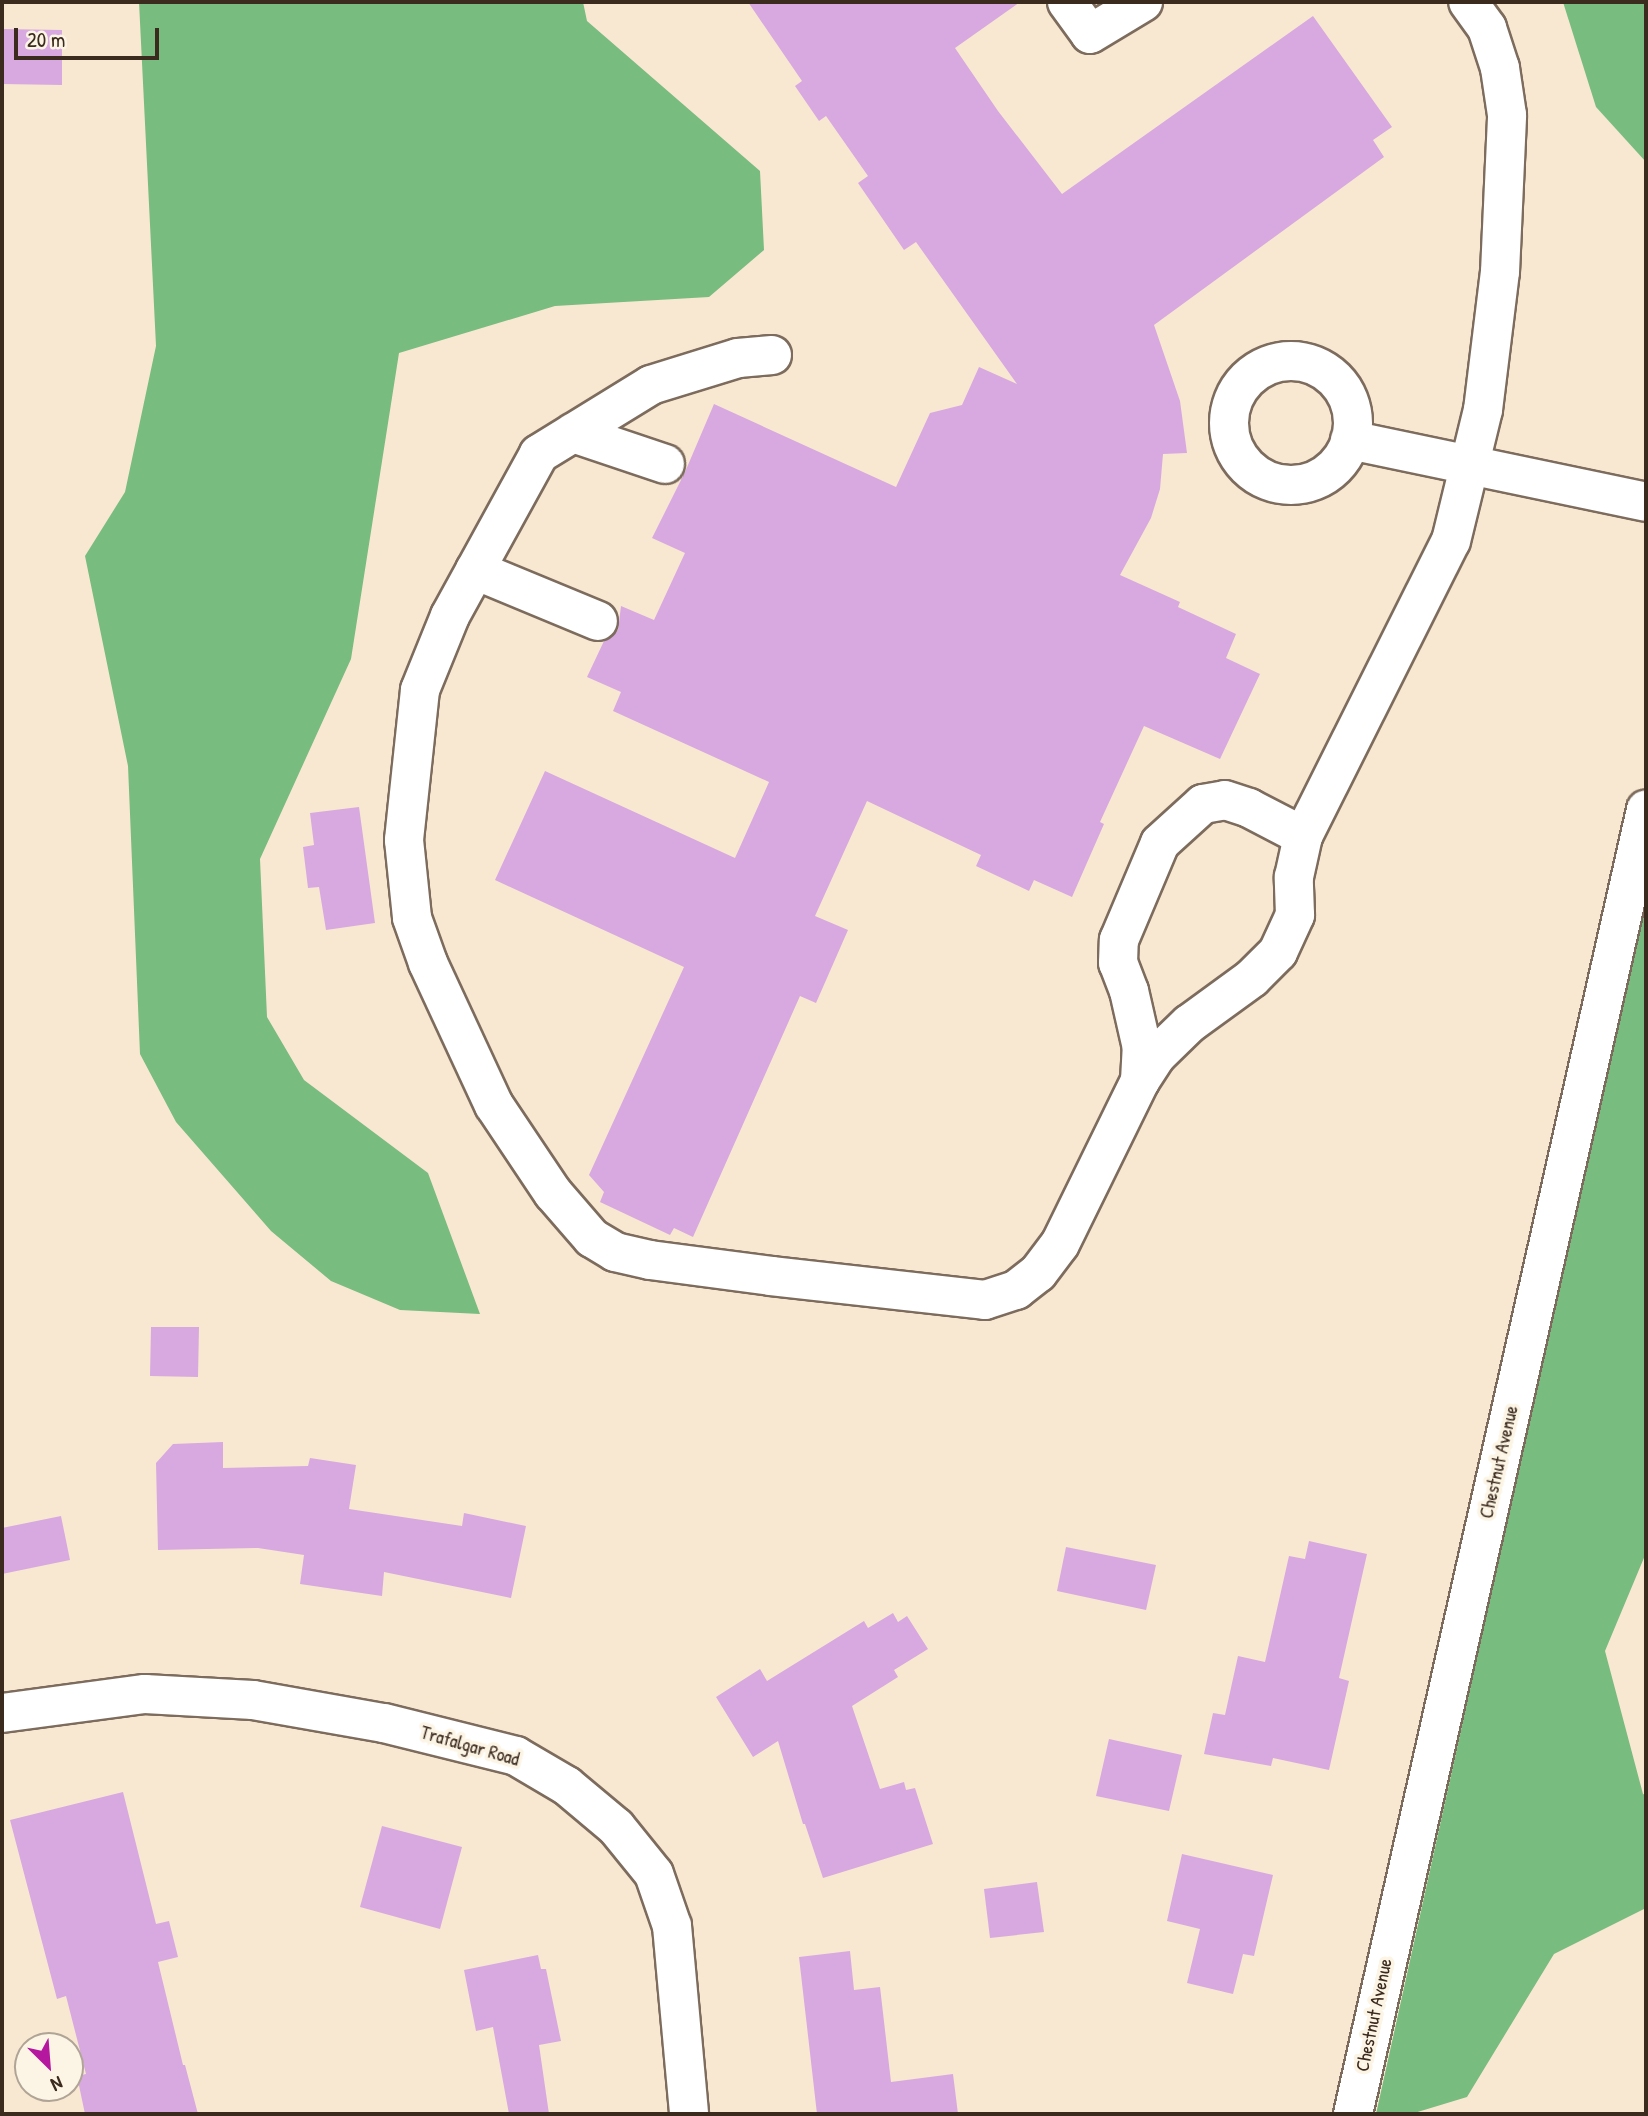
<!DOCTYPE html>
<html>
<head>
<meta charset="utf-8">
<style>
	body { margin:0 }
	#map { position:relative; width:1648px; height:2116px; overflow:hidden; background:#f8e8d1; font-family:"Patrick Hand",sans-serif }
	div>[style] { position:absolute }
	.forest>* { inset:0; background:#78bc7f }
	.building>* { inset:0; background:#d7a9e0 }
	.roads { filter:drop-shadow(2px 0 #7d6c5d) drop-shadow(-2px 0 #7d6c5d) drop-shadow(0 2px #7d6c5d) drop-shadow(0 -2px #7d6c5d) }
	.minor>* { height:38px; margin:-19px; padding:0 19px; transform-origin:19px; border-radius:19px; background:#fff }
	.minor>.ring { margin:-19px; padding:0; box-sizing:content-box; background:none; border:38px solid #fff; border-radius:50% }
	span { translate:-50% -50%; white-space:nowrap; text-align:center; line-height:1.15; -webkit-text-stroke:7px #fcf5e5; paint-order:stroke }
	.street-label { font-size:19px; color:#3b2a1e }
	.frame { position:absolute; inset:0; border:4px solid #3b2a1e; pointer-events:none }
	.north { position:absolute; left:14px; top:2032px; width:70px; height:70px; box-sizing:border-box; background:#fcf5e5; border:2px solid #afa495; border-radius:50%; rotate:155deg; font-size:19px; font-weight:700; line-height:28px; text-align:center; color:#3b2a1e }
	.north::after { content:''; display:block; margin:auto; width:24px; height:32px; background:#b5179e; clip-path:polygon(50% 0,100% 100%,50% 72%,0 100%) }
	.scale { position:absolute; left:14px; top:28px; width:145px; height:32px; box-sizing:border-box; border:4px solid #3b2a1e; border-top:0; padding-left:9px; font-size:21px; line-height:24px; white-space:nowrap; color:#3b2a1e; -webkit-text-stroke:5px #fcf5e5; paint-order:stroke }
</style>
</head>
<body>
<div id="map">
	<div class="forest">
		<i style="clip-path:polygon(139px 2px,583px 2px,587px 21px,760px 171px,764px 250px,709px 297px,555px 306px,399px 353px,351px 659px,260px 859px,267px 1017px,304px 1080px,428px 1173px,480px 1314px,400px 1310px,331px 1281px,271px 1231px,176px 1122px,140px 1054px,128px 766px,85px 556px,125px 492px,156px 346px)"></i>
		<i style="clip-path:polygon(1563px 2px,1646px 2px,1646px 162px,1596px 107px)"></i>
		<i style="clip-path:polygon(1646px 894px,1646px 1553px,1605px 1651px,1643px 1794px,1646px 1795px,1646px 1908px,1554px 1954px,1467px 2097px,1411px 2114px,1376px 2114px)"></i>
	</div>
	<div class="building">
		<i style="clip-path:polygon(748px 2px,1020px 2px,955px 48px,998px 111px,1062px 194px,1313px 16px,1392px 127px,1373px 140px,1384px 157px,1154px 325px,1180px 401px,1187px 453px,1163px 454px,1160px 489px,1151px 518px,1120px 575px,1180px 602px,1178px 607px,1236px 634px,1226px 658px,1260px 674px,1220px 759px,1144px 726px,1100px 822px,1104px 824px,1072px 897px,1034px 880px,1029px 891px,976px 866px,981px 855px,867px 801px,815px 916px,848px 930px,816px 1003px,800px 996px,693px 1237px,674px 1228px,670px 1235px,600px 1202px,604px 1192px,589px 1175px,684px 967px,495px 880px,545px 771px,735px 858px,769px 782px,613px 711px,621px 692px,587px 677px,604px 641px,618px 630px,621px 606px,654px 620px,685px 553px,652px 538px,685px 472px,714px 404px,896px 487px,930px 413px,962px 405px,979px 367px,1017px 384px,916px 242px,904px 250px,858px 183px,868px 176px,826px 116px,819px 121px,795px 86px,802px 81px)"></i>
		<i style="clip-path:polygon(2px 29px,62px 30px,62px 85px,2px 84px)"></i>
		<i style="clip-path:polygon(359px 807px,375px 923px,326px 930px,319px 887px,308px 888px,303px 847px,314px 845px,310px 813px)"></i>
		<i style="clip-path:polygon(151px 1327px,199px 1327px,198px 1377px,150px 1376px)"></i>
		<i style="clip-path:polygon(223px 1442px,223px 1468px,308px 1466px,310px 1458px,356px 1465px,349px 1509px,462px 1526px,464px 1513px,526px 1526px,511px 1598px,384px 1572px,382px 1596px,300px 1584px,304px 1555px,258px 1548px,158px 1550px,156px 1463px,173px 1444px)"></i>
		<i style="clip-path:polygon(61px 1516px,70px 1560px,2px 1574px,2px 1528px)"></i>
		<i style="clip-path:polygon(1309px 1541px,1367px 1554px,1339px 1678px,1349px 1681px,1329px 1770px,1273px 1758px,1271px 1766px,1204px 1754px,1213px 1713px,1225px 1715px,1238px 1656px,1265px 1662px,1289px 1556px,1305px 1559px)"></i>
		<i style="clip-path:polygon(1066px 1547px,1156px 1565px,1146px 1610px,1057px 1591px)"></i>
		<i style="clip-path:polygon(893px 1613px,898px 1622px,907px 1616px,928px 1649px,894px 1670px,898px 1677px,852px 1706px,880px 1789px,904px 1782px,906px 1790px,915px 1788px,933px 1844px,823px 1878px,805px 1824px,803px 1824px,778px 1741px,753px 1757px,716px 1697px,760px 1669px,767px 1681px,864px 1621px,868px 1628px)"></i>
		<i style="clip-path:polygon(1109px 1739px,1182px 1755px,1169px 1811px,1096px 1796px)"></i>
		<i style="clip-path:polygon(123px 1792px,156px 1924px,169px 1921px,178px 1957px,158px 1962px,183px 2065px,185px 2065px,198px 2114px,85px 2114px,77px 2076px,86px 2074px,66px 1996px,57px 1999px,10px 1820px)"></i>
		<i style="clip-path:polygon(382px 1826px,462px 1847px,440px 1929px,360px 1907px)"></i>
		<i style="clip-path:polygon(1182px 1854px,1273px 1875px,1254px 1956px,1243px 1954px,1233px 1994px,1187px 1983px,1200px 1929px,1167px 1921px)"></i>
		<i style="clip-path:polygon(1037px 1882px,1044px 1932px,990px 1938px,984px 1889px)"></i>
		<i style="clip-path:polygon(850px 1951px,854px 1990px,880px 1987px,891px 2082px,953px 2074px,958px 2114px,817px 2114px,799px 1957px)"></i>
		<i style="clip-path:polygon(538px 1955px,541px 1969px,546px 1969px,561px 2041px,539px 2045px,549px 2114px,509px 2114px,493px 2027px,476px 2031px,464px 1970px)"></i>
	</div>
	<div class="roads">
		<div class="minor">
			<i style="left:1067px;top:2px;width:39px;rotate:54deg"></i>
			<i style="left:1090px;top:34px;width:62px;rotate:-31.1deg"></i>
			<i style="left:772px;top:355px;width:34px;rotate:175deg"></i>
			<i style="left:738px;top:358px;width:91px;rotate:162.8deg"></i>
			<i style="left:651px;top:385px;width:132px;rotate:148.4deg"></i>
			<i style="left:539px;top:454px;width:185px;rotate:118.8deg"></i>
			<i style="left:450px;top:616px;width:80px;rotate:112.1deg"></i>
			<i style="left:420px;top:690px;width:151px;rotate:96.1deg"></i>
			<i style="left:404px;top:840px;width:78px;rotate:84.1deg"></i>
			<i style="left:412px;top:918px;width:48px;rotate:70.4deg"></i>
			<i style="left:428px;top:963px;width:157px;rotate:65.1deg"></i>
			<i style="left:494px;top:1105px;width:106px;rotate:56.2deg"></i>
			<i style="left:553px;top:1193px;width:60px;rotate:49.1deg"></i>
			<i style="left:592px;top:1238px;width:27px;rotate:31deg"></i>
			<i style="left:615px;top:1252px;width:36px;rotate:13deg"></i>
			<i style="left:650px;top:1260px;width:122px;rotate:7.5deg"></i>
			<i style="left:771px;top:1276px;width:215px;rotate:6.4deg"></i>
			<i style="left:985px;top:1300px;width:33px;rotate:-18deg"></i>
			<i style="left:1016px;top:1290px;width:28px;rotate:-38deg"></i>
			<i style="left:1038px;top:1273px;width:36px;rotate:-53deg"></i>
			<i style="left:1060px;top:1244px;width:182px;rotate:-63.9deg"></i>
			<i style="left:1140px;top:1081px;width:33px;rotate:-87deg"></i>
			<i style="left:1142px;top:1048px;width:58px;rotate:-102.8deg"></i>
			<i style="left:1129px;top:991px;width:30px;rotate:-111deg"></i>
			<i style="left:1118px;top:963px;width:23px;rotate:-88deg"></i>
			<i style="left:1119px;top:940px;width:105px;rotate:-67.1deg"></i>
			<i style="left:1160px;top:843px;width:58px;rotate:-42.2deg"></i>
			<i style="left:1203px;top:804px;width:22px;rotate:-10deg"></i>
			<i style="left:1225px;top:800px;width:25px;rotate:18deg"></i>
			<i style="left:1249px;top:808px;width:61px;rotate:27.4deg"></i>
			<i class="ring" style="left:1229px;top:361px;width:86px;height:86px"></i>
			<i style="left:573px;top:433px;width:97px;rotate:18.6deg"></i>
			<i style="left:1350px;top:440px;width:302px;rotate:11.8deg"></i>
			<i style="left:475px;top:570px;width:133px;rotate:22.5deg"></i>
			<i style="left:1140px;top:1081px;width:31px;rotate:-57deg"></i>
			<i style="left:1157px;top:1055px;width:45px;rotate:-44.1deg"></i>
			<i style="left:1189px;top:1024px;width:78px;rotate:-36.1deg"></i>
			<i style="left:1252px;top:978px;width:37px;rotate:-45deg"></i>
			<i style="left:1278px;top:952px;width:41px;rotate:-65.3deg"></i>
			<i style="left:1295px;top:915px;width:38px;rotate:-92deg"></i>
			<i style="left:1294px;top:877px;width:42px;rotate:-77.6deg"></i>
			<i style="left:1303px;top:836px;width:330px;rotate:-63.4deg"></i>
			<i style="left:1451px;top:541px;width:135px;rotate:-76.3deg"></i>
			<i style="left:1483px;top:410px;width:139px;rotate:-83deg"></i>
			<i style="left:1500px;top:272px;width:157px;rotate:-87.4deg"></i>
			<i style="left:1507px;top:115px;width:48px;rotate:-98.5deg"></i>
			<i style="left:1500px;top:68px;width:42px;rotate:-108deg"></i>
			<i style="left:1487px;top:28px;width:32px;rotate:-126deg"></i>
			<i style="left:2px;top:1713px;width:144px;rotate:-7.6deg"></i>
			<i style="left:145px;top:1694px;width:108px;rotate:3.2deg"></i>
			<i style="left:253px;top:1700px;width:133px;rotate:10deg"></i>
			<i style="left:384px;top:1723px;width:136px;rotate:14deg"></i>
			<i style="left:516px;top:1756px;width:59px;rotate:30.5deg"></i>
			<i style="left:567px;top:1786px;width:64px;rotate:39.9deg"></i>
			<i style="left:616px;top:1827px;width:60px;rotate:51deg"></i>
			<i style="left:654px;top:1874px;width:55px;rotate:70.9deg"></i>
			<i style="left:672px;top:1926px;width:189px;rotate:84.8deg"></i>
			<i style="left:1353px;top:2114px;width:1337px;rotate:-77.34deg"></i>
		</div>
	</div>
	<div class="street-label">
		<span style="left:1499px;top:1462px;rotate:-77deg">Chestnut Avenue</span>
		<span style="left:470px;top:1746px;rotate:16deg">Trafalgar Road</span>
		<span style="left:1374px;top:2015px;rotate:-78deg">Chestnut Avenue</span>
	</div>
	<div class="frame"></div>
	<div class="north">N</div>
	<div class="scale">20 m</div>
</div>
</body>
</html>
